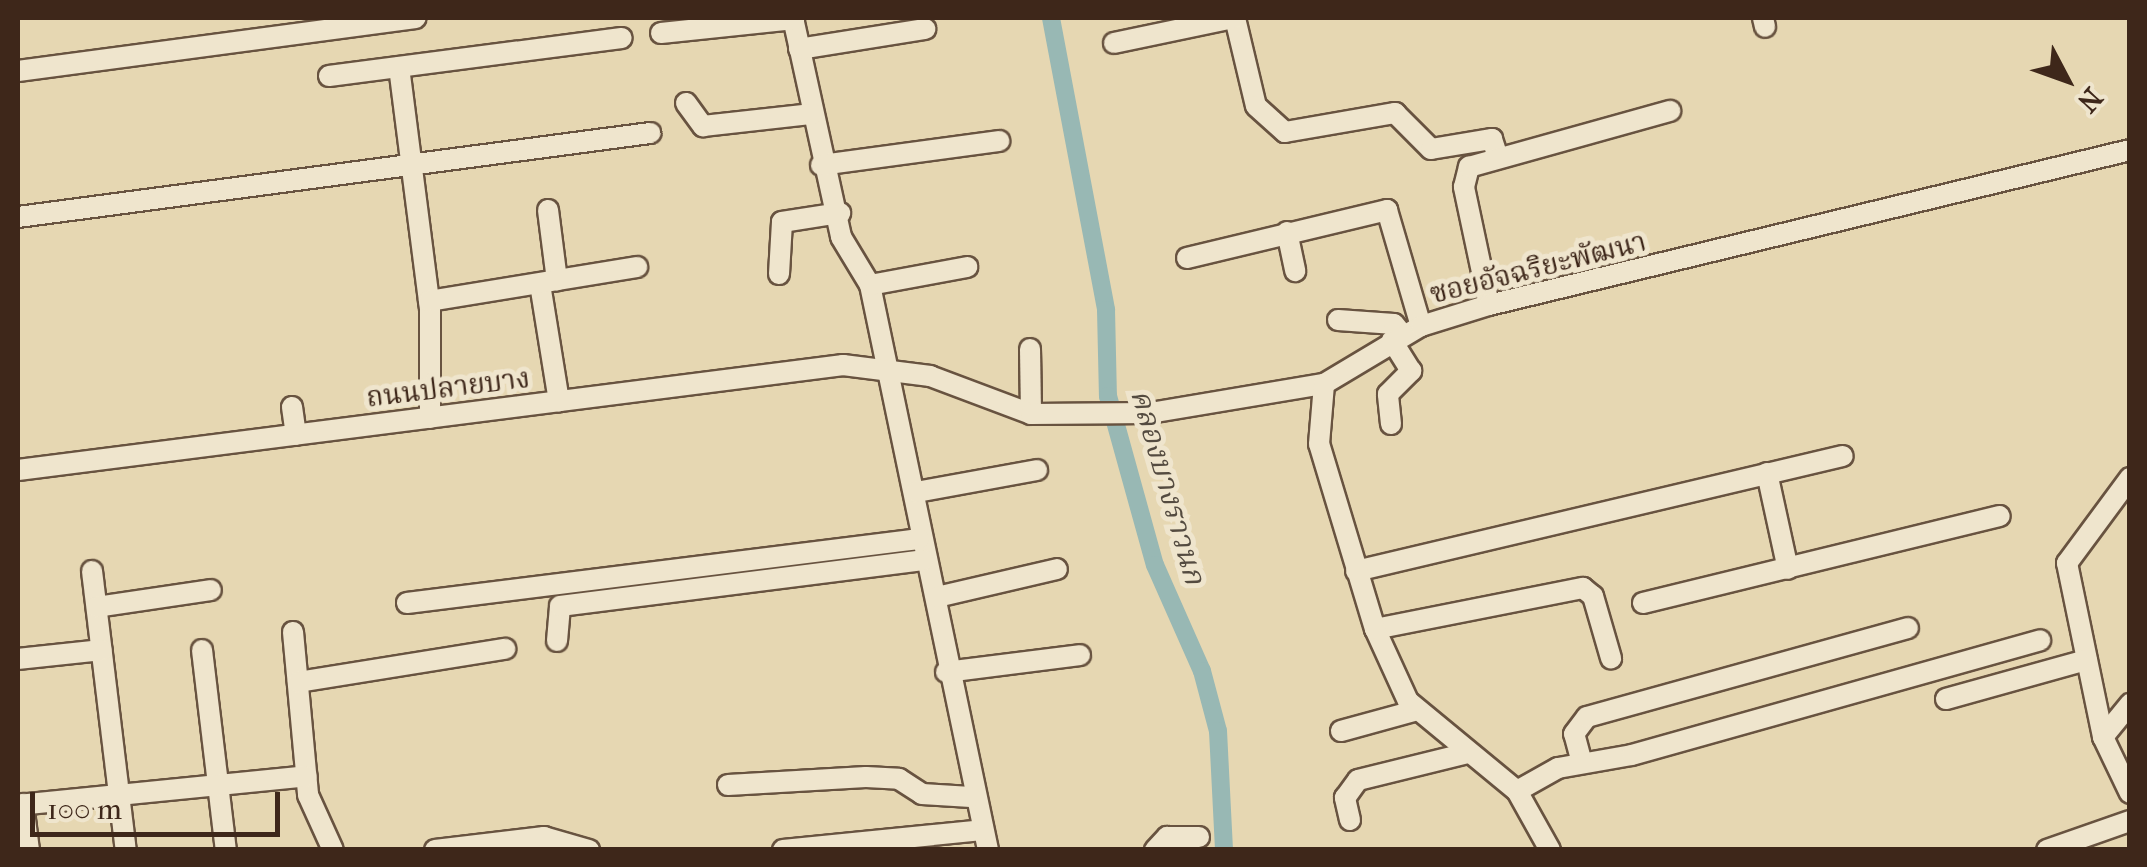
<!DOCTYPE html>
<html>
<head>
<meta charset="utf-8">
<style>
	body { margin:0 }
	#map { position:relative; width:2147px; height:867px; overflow:hidden; background:#e6d7b2; font-family:"IM FELL French Canon","Noto Serif Thai",serif }
	div>[style] { position:absolute }
	.canal>* { height:18px; margin:-9px; padding:0 9px; transform-origin:9px; border-radius:9px; background:#98b8b4 }
	.roads { filter:drop-shadow(2px 0 #685340) drop-shadow(-2px 0 #685340) drop-shadow(0 2px #685340) drop-shadow(0 -2px #685340) }
	.minor>* { height:20px; margin:-10px; padding:0 10px; transform-origin:10px; border-radius:10px; background:#efe5cd }
	span { translate:-50% -50%; white-space:nowrap; text-align:center; line-height:1.15; -webkit-text-stroke:10px #efe5cd; paint-order:stroke }
	.street-label { font-size:28px; color:#3e271a }
	.water-label { font-size:30px; color:#544b40; font-style:italic }
	.frame { position:absolute; inset:0; border:20px solid #3e271a; pointer-events:none }
	.north { position:absolute; left:2017px; top:30px; width:100px; height:100px; -webkit-text-stroke:8px #efe5cd; paint-order:stroke; rotate:131deg; font-size:28px; font-weight:700; line-height:40px; text-align:center; color:#3e271a }
	.north::after { content:''; display:block; margin:auto; width:35px; height:45px; background:#3e271a; clip-path:polygon(50% 0,100% 100%,50% 72%,0 100%) }
	.scale { position:absolute; left:30px; top:792px; width:250px; height:45px; box-sizing:border-box; border:5px solid #3e271a; border-top:0; padding-left:12px; font-size:30px; line-height:35px; white-space:nowrap; color:#3e271a; -webkit-text-stroke:8px #efe5cd; paint-order:stroke }
</style>
</head>
<body>
<div id="map">
	<div class="canal">
		<i style="left:1051px;top:18px;width:297px;rotate:79.3deg"></i>
		<i style="left:1106px;top:310px;width:86px;rotate:88.7deg"></i>
		<i style="left:1108px;top:396px;width:175px;rotate:74.5deg"></i>
		<i style="left:1155px;top:565px;width:116px;rotate:66.1deg"></i>
		<i style="left:1202px;top:671px;width:62px;rotate:75.1deg"></i>
		<i style="left:1218px;top:731px;width:119px;rotate:87.1deg"></i>
	</div>
	<div class="roads">
		<div class="minor">
			<i style="left:793px;top:18px;width:224px;rotate:77.6deg"></i>
			<i style="left:841px;top:237px;width:56px;rotate:58.9deg"></i>
			<i style="left:870px;top:285px;width:577px;rotate:78.2deg"></i>
			<i style="left:1235px;top:18px;width:90px;rotate:76.6deg"></i>
			<i style="left:1256px;top:106px;width:39px;rotate:42deg"></i>
			<i style="left:1285px;top:132px;width:112px;rotate:-9.8deg"></i>
			<i style="left:1395px;top:113px;width:51px;rotate:45deg"></i>
			<i style="left:1431px;top:149px;width:62px;rotate:-9.3deg"></i>
			<i style="left:1492px;top:139px;width:20px;rotate:72deg"></i>
			<i style="left:1763px;top:18px;width:9px;rotate:77deg"></i>
			<i style="left:661px;top:33px;width:134px;rotate:-6deg"></i>
			<i style="left:1114px;top:43px;width:123px;rotate:-11.8deg"></i>
			<i style="left:799px;top:49px;width:128px;rotate:-9deg"></i>
			<i style="left:399px;top:67px;width:244px;rotate:82.7deg"></i>
			<i style="left:430px;top:309px;width:109px;rotate:90deg"></i>
			<i style="left:18px;top:71px;width:401px;rotate:-7.6deg"></i>
			<i style="left:329px;top:76px;width:295px;rotate:-7.4deg"></i>
			<i style="left:686px;top:103px;width:29px;rotate:54deg"></i>
			<i style="left:703px;top:126px;width:110px;rotate:-6.3deg"></i>
			<i style="left:821px;top:165px;width:180px;rotate:-7.7deg"></i>
			<i style="left:548px;top:210px;width:71px;rotate:82.7deg"></i>
			<i style="left:18px;top:217px;width:638px;rotate:-7.57deg"></i>
			<i style="left:1287px;top:232px;width:40px;rotate:78deg"></i>
			<i style="left:1187px;top:258px;width:206px;rotate:-13.5deg"></i>
			<i style="left:1387px;top:210px;width:121px;rotate:73.7deg"></i>
			<i style="left:779px;top:274px;width:52px;rotate:-86.7deg"></i>
			<i style="left:782px;top:222px;width:59px;rotate:-8.8deg"></i>
			<i style="left:540px;top:284px;width:119px;rotate:80.8deg"></i>
			<i style="left:870px;top:285px;width:99px;rotate:-10.5deg"></i>
			<i style="left:429px;top:301px;width:211px;rotate:-9.3deg"></i>
			<i style="left:1489px;top:305px;width:121px;rotate:-102deg"></i>
			<i style="left:1464px;top:187px;width:21px;rotate:-76deg"></i>
			<i style="left:1469px;top:167px;width:209px;rotate:-15.6deg"></i>
			<i style="left:1338px;top:320px;width:56px;rotate:4.1deg"></i>
			<i style="left:1394px;top:324px;width:14px;rotate:51deg"></i>
			<i style="left:1030px;top:349px;width:65px;rotate:89.1deg"></i>
			<i style="left:292px;top:407px;width:28px;rotate:82deg"></i>
			<i style="left:1391px;top:424px;width:30px;rotate:-96deg"></i>
			<i style="left:1388px;top:394px;width:33px;rotate:-45deg"></i>
			<i style="left:1411px;top:371px;width:36px;rotate:-122deg"></i>
			<i style="left:18px;top:470px;width:832px;rotate:-7.25deg"></i>
			<i style="left:843px;top:365px;width:88px;rotate:7.2deg"></i>
			<i style="left:930px;top:376px;width:108px;rotate:20.6deg"></i>
			<i style="left:1031px;top:414px;width:119px;rotate:-0.5deg"></i>
			<i style="left:1150px;top:413px;width:176px;rotate:-9.5deg"></i>
			<i style="left:1767px;top:473px;width:98px;rotate:77.7deg"></i>
			<i style="left:2130px;top:478px;width:106px;rotate:126.5deg"></i>
			<i style="left:2067px;top:563px;width:178px;rotate:78.3deg"></i>
			<i style="left:2103px;top:737px;width:62px;rotate:64.3deg"></i>
			<i style="left:916px;top:492px;width:123px;rotate:-10.3deg"></i>
			<i style="left:92px;top:571px;width:281px;rotate:83.1deg"></i>
			<i style="left:1356px;top:571px;width:500px;rotate:-13.29deg"></i>
			<i style="left:937px;top:597px;width:123px;rotate:-13.1deg"></i>
			<i style="left:407px;top:603px;width:516px;rotate:-7.13deg"></i>
			<i style="left:1643px;top:603px;width:367px;rotate:-13.7deg"></i>
			<i style="left:97px;top:607px;width:115px;rotate:-8.5deg"></i>
			<i style="left:1375px;top:629px;width:212px;rotate:-11.2deg"></i>
			<i style="left:1583px;top:588px;width:13px;rotate:39deg"></i>
			<i style="left:1593px;top:596px;width:65px;rotate:73.8deg"></i>
			<i style="left:293px;top:632px;width:164px;rotate:84.7deg"></i>
			<i style="left:308px;top:795px;width:60px;rotate:65.6deg"></i>
			<i style="left:557px;top:641px;width:35px;rotate:-85deg"></i>
			<i style="left:560px;top:606px;width:366px;rotate:-7.2deg"></i>
			<i style="left:202px;top:650px;width:201px;rotate:83.2deg"></i>
			<i style="left:18px;top:659px;width:84px;rotate:-6.1deg"></i>
			<i style="left:946px;top:672px;width:135px;rotate:-7.2deg"></i>
			<i style="left:298px;top:682px;width:210px;rotate:-9.1deg"></i>
			<i style="left:1946px;top:699px;width:146px;rotate:-15.5deg"></i>
			<i style="left:1341px;top:731px;width:79px;rotate:-15.4deg"></i>
			<i style="left:2103px;top:737px;width:43px;rotate:-50.7deg"></i>
			<i style="left:1582px;top:763px;width:30px;rotate:-105deg"></i>
			<i style="left:1574px;top:734px;width:21px;rotate:-53deg"></i>
			<i style="left:1587px;top:717px;width:333px;rotate:-15.5deg"></i>
			<i style="left:728px;top:785px;width:138px;rotate:-3.3deg"></i>
			<i style="left:866px;top:777px;width:33px;rotate:3deg"></i>
			<i style="left:899px;top:779px;width:27px;rotate:33deg"></i>
			<i style="left:922px;top:794px;width:49px;rotate:3.5deg"></i>
			<i style="left:1517px;top:791px;width:47px;rotate:-29.3deg"></i>
			<i style="left:1558px;top:768px;width:75px;rotate:-10deg"></i>
			<i style="left:1632px;top:755px;width:424px;rotate:-15.7deg"></i>
			<i style="left:23px;top:804px;width:46px;rotate:82.6deg"></i>
			<i style="left:18px;top:805px;width:290px;rotate:-5.7deg"></i>
			<i style="left:1350px;top:820px;width:23px;rotate:-103deg"></i>
			<i style="left:1345px;top:798px;width:22px;rotate:-54deg"></i>
			<i style="left:1358px;top:780px;width:113px;rotate:-13.8deg"></i>
			<i style="left:435px;top:850px;width:110px;rotate:-6.8deg"></i>
			<i style="left:544px;top:837px;width:47px;rotate:16.1deg"></i>
			<i style="left:783px;top:850px;width:200px;rotate:-5.7deg"></i>
			<i style="left:1155px;top:850px;width:18px;rotate:-47deg"></i>
			<i style="left:1167px;top:837px;width:32px"></i>
			<i style="left:1550px;top:850px;width:68px;rotate:-119.2deg"></i>
			<i style="left:1517px;top:791px;width:141px;rotate:-140.5deg"></i>
			<i style="left:1408px;top:701px;width:79px;rotate:-114.6deg"></i>
			<i style="left:1375px;top:629px;width:193px;rotate:-106.8deg"></i>
			<i style="left:1319px;top:444px;width:60px;rotate:-85.2deg"></i>
			<i style="left:1324px;top:384px;width:113px;rotate:-30.9deg"></i>
			<i style="left:1421px;top:326px;width:71px;rotate:-17.2deg"></i>
			<i style="left:1489px;top:305px;width:659px;rotate:-13.59deg"></i>
			<i style="left:2047px;top:850px;width:88px;rotate:-19.3deg"></i>
		</div>
	</div>
	<div class="street-label">
		<span style="left:1538px;top:268px;rotate:-14deg">ซอยอัจฉริยะพัฒนา</span>
		<span style="left:448px;top:388px;rotate:-7deg">ถนนปลายบาง</span>
	</div>
	<div class="water-label">
		<span style="left:1167px;top:487px;rotate:74deg">คลองบางราวนก</span>
	</div>
	<div class="frame"></div>
	<div class="north">N</div>
	<div class="scale">100 m</div>
</div>
</body>
</html>
